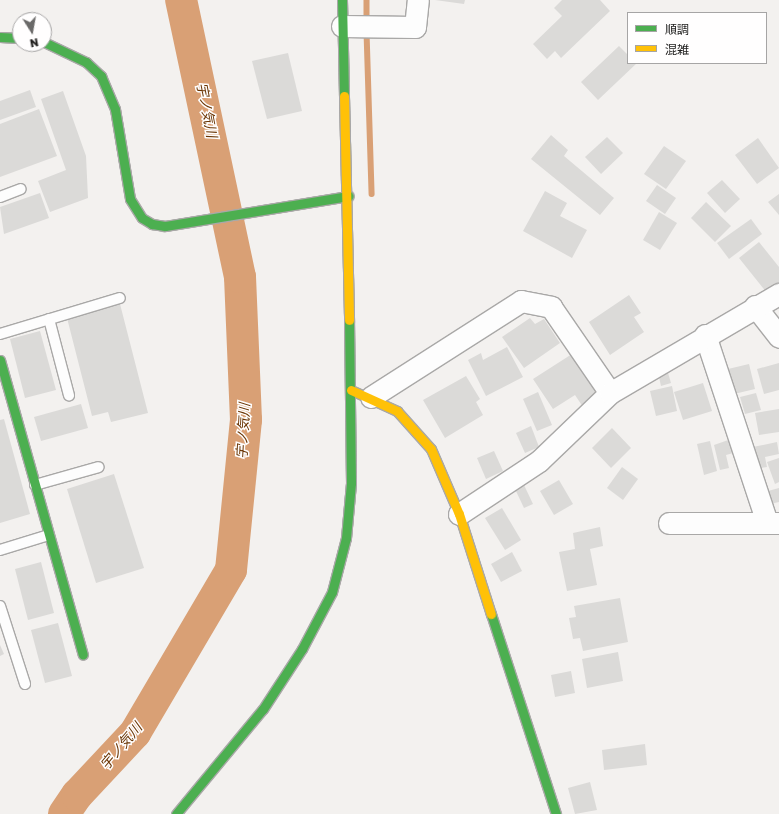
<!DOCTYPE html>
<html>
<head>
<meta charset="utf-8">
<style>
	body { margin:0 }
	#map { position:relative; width:779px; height:814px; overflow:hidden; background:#f3f1ef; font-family:"Golos Text","Noto Sans JP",sans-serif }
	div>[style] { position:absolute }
	.stream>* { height:5.5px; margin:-2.75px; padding:0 2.75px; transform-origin:2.75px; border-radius:2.75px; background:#d9a075 }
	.river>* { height:32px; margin:-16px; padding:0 16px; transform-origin:16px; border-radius:16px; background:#d9a075 }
	.building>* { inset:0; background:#dbdad8 }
	.roads { filter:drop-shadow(1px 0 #a9a8a7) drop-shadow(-1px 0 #a9a8a7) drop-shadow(0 1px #a9a8a7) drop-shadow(0 -1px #a9a8a7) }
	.lane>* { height:10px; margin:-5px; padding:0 5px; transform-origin:5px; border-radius:5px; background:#fdfdfd }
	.street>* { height:21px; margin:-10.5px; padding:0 10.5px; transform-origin:10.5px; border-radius:10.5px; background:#fdfdfd }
	.fast>* { height:9px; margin:-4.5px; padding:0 4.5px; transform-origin:4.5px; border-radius:4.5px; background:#4caf50 }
	.slow>* { height:9px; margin:-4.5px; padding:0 4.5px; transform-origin:4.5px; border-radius:4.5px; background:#ffc107 }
	span { translate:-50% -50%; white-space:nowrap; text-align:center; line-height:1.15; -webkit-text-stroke:3px #fffefe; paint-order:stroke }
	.water-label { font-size:14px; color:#6a3504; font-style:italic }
	.legend { position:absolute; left:627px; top:12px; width:140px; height:52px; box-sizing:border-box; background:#fffefe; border:1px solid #a6a5a5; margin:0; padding:5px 7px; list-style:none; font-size:12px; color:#21201f }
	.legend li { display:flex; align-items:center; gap:8px; height:20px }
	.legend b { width:20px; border:1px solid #a6a5a5 }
	.north { position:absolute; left:12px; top:12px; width:40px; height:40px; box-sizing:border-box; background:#fffefe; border:1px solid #a6a5a5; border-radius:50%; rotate:169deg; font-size:11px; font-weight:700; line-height:16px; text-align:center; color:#21201f }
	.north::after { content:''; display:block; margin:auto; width:14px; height:18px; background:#6a6968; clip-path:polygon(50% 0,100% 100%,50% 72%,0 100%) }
</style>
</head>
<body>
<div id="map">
	<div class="stream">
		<i style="left:367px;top:0;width:22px;rotate:90deg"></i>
		<i style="left:367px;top:32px;width:162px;rotate:88.2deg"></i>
	</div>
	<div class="river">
		<i style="left:64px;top:814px;width:23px;rotate:-56deg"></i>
		<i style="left:77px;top:795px;width:85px;rotate:-46.9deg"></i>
		<i style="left:135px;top:733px;width:189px;rotate:-59.5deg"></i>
		<i style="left:231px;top:570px;width:151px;rotate:-84.3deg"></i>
		<i style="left:246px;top:420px;width:143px;rotate:-92.4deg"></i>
		<i style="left:240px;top:277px;width:283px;rotate:-102deg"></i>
	</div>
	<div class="building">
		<i style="clip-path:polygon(435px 0,465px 0,464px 4px)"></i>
		<i style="clip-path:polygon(562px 0,600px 0,610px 11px,561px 58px,555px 51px,547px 59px,533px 44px,562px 16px,554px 8px)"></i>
		<i style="clip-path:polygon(619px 46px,628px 55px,628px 63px,637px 63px,598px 100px,581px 82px)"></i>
		<i style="clip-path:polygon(288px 53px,302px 111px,267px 119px,252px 61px)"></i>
		<i style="clip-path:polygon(30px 90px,36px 107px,0 120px,0 101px)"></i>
		<i style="clip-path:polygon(63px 91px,86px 156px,88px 198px,50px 212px,38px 181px,66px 170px,41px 99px)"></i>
		<i style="clip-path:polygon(39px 109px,57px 156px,0 177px,0 124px)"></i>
		<i style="clip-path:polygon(551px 135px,568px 150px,564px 156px,614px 198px,600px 215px,531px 159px)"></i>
		<i style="clip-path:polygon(607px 137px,623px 153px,601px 174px,585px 157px)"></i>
		<i style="clip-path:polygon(758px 138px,779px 168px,757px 184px,735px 155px)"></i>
		<i style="clip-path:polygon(664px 146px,686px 161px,666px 189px,644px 174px)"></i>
		<i style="clip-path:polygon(722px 180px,740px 199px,725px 213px,707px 193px)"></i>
		<i style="clip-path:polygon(657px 185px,676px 198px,665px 214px,646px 201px)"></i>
		<i style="clip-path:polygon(545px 191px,567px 203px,560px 216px,587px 230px,572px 258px,523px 231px)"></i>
		<i style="clip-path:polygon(40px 193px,49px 218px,4px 234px,0 207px)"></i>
		<i style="clip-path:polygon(779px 194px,779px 215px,768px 202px)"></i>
		<i style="clip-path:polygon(706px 202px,731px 226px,715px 242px,691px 218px)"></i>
		<i style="clip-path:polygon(659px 212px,677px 223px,660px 250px,643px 240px)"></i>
		<i style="clip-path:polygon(751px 219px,762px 234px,729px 259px,717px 243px)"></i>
		<i style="clip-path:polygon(759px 242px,779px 267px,779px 283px,767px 293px,739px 258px)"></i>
		<i style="clip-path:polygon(629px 295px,641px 313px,634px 317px,644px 332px,610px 355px,589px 322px)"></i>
		<i style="clip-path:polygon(120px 304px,148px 413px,111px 422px,108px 412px,92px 416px,67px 318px)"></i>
		<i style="clip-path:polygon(530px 318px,535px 324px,544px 319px,560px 343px,524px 368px,502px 337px)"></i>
		<i style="clip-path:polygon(40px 331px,56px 390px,25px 398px,10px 339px)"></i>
		<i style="clip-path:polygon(507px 347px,523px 377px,486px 396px,468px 360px,481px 353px,483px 360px)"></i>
		<i style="clip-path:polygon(572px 354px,603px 393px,583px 407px,575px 395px,553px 409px,533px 379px)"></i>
		<i style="clip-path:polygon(779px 363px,779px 390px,764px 394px,757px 369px)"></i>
		<i style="clip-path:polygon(749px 364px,755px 389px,734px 394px,728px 369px)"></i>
		<i style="clip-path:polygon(666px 366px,671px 383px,661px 386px,657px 368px)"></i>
		<i style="clip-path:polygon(466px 376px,480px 399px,476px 402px,483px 415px,445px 438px,423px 400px)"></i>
		<i style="clip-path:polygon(703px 383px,712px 411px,683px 420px,674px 392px)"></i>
		<i style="clip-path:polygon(672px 386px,677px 411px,656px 416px,650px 391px)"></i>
		<i style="clip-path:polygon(538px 392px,552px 425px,537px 431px,523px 399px)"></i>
		<i style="clip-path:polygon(756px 393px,761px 410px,745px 414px,740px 397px)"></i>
		<i style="clip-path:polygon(81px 404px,88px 428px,41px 441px,34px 417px)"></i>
		<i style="clip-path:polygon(779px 409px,779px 432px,759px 435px,755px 413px)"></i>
		<i style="clip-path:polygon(4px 419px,30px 514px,0 523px,0 420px)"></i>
		<i style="clip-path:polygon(531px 426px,539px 447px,525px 453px,516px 433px)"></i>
		<i style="clip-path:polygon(612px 428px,631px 448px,611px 468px,592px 448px)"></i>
		<i style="clip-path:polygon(734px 438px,737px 452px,726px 455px,729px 468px,720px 470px,714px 445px)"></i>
		<i style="clip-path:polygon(710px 441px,717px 471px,704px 475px,697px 444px)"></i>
		<i style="clip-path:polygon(777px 442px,779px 454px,765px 457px,767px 467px,760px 468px,753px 447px)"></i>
		<i style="clip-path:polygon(494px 451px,503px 471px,486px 479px,477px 458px)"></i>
		<i style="clip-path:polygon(779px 458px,779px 482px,775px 484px,767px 462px)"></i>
		<i style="clip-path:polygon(622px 467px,638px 479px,623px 500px,607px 488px)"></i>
		<i style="clip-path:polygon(114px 474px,144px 568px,96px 583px,67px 489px)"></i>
		<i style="clip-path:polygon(559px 480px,573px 504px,554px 515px,540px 491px)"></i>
		<i style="clip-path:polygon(524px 485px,533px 504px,524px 508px,515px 489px)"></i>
		<i style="clip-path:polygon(779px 488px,779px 502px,770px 504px,768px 491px)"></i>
		<i style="clip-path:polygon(502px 508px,521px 540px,505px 550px,485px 518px)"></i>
		<i style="clip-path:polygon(600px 527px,603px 546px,590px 549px,597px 585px,567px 591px,559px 552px,575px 549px,573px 533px)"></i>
		<i style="clip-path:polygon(512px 552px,522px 571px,501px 582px,491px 564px)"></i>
		<i style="clip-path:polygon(41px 562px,54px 613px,28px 620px,15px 569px)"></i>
		<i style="clip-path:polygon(620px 598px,628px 642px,583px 651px,580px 638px,573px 639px,569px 618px,576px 617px,574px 606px)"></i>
		<i style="clip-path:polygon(58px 623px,72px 676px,45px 683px,31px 630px)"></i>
		<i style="clip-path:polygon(0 645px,4px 654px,0 656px)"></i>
		<i style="clip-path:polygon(618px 652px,623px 681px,587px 688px,582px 659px)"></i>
		<i style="clip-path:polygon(571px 671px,575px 693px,555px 697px,551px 675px)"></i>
		<i style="clip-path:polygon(645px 744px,647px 765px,604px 770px,602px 750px)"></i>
		<i style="clip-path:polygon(590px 782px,597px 810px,575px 814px,568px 788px)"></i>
	</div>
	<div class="roads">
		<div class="lane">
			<i style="left:0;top:197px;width:22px;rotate:-21deg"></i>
			<i style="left:49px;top:319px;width:79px;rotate:75.3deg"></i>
			<i style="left:0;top:334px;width:125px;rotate:-16.7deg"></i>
			<i style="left:35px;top:485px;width:66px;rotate:-15.7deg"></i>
			<i style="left:0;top:550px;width:51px;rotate:-17deg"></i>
			<i style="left:0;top:606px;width:82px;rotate:72.2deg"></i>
		</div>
		<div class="street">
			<i style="left:342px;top:26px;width:73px;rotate:0.8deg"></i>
			<i style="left:415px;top:27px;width:27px;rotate:-84deg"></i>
			<i style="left:755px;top:306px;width:39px;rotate:52deg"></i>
			<i style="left:705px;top:335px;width:198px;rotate:71.7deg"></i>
			<i style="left:371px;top:397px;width:178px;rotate:-32.6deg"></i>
			<i style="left:521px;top:301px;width:31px;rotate:11deg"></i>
			<i style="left:551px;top:307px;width:104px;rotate:55.5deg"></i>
			<i style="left:459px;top:514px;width:96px;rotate:-33.5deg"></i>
			<i style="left:539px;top:461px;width:98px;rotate:-43.8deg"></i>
			<i style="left:610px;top:393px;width:196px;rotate:-30.4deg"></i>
			<i style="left:669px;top:523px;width:110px"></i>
		</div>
		<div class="fast">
			<i style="left:342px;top:0;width:96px;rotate:88.8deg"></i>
			<i style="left:0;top:37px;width:20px;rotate:3deg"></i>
			<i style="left:44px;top:42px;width:47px;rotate:25.5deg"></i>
			<i style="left:86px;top:62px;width:21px;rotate:43deg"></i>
			<i style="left:101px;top:76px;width:36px;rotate:67deg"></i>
			<i style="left:115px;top:109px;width:91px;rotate:80.5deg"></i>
			<i style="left:130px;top:199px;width:22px;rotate:58deg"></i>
			<i style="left:142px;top:218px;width:12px;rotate:31deg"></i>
			<i style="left:152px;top:224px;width:13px;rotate:9deg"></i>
			<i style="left:165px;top:226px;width:186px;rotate:-9.3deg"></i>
			<i style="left:0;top:360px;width:306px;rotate:74.3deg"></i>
			<i style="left:491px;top:614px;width:210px;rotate:72deg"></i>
			<i style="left:176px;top:814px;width:136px;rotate:-50.4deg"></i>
			<i style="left:263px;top:709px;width:72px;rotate:-57deg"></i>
			<i style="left:302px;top:649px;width:64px;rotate:-62.2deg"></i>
			<i style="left:332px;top:592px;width:56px;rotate:-75.5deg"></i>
			<i style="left:346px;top:538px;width:55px;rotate:-84.8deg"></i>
			<i style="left:351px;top:483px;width:163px;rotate:-90.7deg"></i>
		</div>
		<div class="slow">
			<i style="left:344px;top:96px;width:224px;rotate:88.7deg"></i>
			<i style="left:351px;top:390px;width:51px;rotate:24.5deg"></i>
			<i style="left:397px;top:411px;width:51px;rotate:48.2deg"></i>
			<i style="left:431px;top:449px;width:71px;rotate:66.7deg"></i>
			<i style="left:459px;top:514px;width:105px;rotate:72.3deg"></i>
		</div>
	</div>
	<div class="water-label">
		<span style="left:207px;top:110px;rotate:79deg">宇ノ気川</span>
		<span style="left:243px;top:431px;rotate:-87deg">宇ノ気川</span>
		<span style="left:121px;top:746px;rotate:-50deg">宇ノ気川</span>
	</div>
	<ul class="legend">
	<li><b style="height:5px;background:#4caf50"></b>順調</li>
	<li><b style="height:5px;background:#ffc107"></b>混雑</li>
	</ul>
	<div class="north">N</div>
</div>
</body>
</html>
